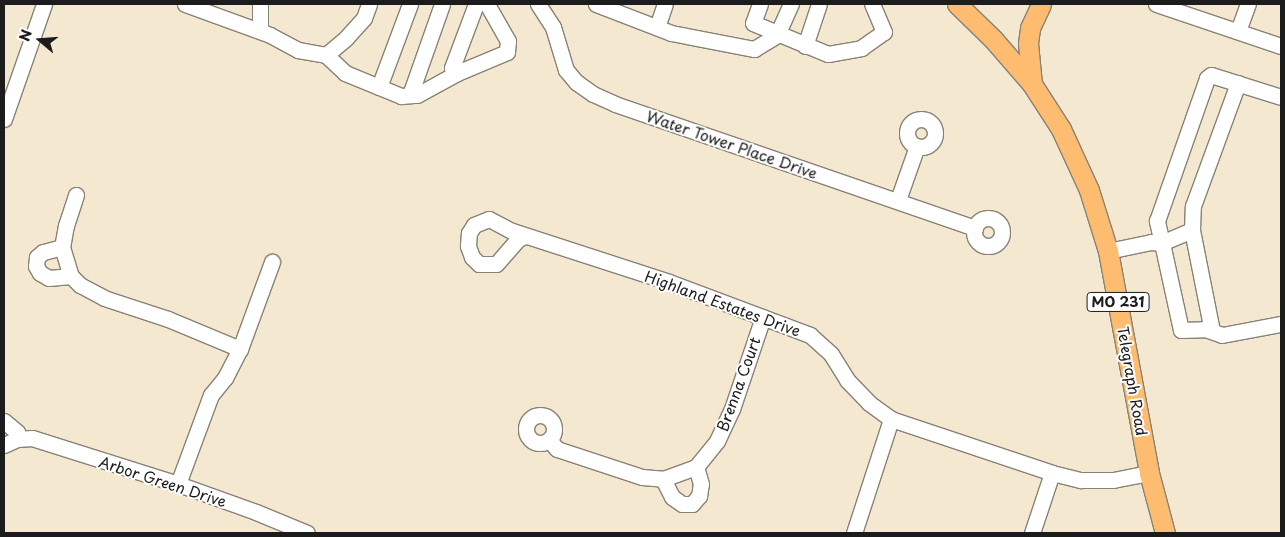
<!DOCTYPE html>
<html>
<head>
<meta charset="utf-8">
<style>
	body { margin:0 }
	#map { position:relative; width:1285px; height:537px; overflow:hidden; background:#f4e8d1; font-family:"Playpen Sans",sans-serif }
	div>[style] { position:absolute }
	.roads { filter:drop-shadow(1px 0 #888276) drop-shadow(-1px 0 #888276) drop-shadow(0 1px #888276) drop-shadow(0 -1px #888276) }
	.minor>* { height:15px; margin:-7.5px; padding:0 7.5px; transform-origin:7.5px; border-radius:7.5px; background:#fff }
	.minor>.ring { margin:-7.5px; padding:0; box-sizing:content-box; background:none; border:15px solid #fff; border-radius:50% }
	.major>* { height:19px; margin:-9.5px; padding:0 9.5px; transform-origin:9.5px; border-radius:9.5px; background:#fdbc70 }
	span { translate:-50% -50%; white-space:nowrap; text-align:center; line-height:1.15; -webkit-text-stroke:4px #fff; paint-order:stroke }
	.shield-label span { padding:1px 4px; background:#fff; border:1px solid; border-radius:4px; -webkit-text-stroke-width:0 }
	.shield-label { font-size:14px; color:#1c1c1c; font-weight:700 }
	.street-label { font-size:15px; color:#1c1c1c }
	.frame { position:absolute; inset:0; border:5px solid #1c1c1c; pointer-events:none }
	.north { position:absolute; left:15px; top:15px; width:50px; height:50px; -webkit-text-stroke:4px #fff; paint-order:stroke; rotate:288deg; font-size:14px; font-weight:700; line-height:20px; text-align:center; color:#1c1c1c }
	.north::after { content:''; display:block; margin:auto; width:18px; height:22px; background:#1c1c1c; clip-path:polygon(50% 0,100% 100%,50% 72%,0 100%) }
</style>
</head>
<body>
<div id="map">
	<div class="roads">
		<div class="minor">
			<i style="left:185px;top:4px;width:90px;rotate:20deg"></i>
			<i style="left:270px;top:35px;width:32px;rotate:28deg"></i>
			<i style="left:298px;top:50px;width:28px;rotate:10deg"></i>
			<i style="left:326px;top:55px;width:26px;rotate:-40deg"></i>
			<i style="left:346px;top:38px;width:27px;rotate:-48deg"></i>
			<i style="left:364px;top:18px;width:15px;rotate:-70deg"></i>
			<i style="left:476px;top:4px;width:68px;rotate:110.6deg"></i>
			<i style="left:452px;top:68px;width:7px;rotate:45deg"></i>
			<i style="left:457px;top:73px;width:54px;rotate:-22.8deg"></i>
			<i style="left:507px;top:52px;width:11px;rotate:-85deg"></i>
			<i style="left:508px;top:41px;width:43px;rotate:-119.6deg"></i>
			<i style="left:538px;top:4px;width:27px;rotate:57deg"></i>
			<i style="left:553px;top:27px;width:45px;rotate:73.2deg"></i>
			<i style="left:566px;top:70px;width:16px;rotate:50deg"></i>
			<i style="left:576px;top:82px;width:21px;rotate:35deg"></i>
			<i style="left:593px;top:94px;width:24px;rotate:24deg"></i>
			<i style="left:615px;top:104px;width:381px;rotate:19deg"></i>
			<i style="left:596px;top:4px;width:80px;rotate:21.1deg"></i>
			<i style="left:671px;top:33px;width:85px;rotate:10.9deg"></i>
			<i style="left:754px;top:49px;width:27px;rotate:-31deg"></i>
			<i style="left:777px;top:35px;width:34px;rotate:-66deg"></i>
			<i style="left:760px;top:4px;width:20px;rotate:110deg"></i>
			<i style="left:753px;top:23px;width:81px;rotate:22.5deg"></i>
			<i style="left:828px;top:54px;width:34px;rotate:-10deg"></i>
			<i style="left:861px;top:48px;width:28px;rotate:-35deg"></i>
			<i style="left:884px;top:32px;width:30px;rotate:-113deg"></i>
			<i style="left:1156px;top:4px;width:132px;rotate:18.6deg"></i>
			<i style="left:657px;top:27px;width:24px;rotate:-71deg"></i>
			<i style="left:260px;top:30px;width:26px;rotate:-90deg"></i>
			<i style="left:1238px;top:31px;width:29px;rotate:-70deg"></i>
			<i style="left:805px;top:46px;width:44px;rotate:-71.6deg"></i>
			<i style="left:326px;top:55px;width:26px;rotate:43deg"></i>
			<i style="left:345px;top:73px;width:61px;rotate:22.3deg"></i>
			<i style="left:401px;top:96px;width:16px;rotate:-4deg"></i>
			<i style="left:417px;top:95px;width:46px;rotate:-28.8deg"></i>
			<i style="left:379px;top:87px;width:89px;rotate:-69.5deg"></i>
			<i style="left:410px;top:95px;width:96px;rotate:-70.6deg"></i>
			<i style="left:4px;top:119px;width:122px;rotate:-70.8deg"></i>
			<i class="ring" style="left:907px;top:119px;width:13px;height:13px"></i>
			<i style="left:76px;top:195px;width:32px;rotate:108deg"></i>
			<i style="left:66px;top:225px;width:22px;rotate:100deg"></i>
			<i style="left:62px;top:247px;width:30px;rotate:73deg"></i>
			<i style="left:71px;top:276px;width:13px;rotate:45deg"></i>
			<i style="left:80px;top:285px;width:27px;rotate:28deg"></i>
			<i style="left:104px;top:298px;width:67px;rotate:18.2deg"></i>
			<i style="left:168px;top:319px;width:78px;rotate:22.6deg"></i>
			<i style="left:898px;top:200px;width:57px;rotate:-70.6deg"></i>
			<i class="ring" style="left:974px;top:218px;width:13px;height:13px"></i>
			<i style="left:1192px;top:230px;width:33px;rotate:157deg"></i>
			<i style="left:1162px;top:243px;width:23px;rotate:-103deg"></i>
			<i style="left:1157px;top:221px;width:151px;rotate:-70.7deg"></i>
			<i style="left:1207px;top:78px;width:5px;rotate:-37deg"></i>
			<i style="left:1211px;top:75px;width:73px;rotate:17.4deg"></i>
			<i style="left:525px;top:236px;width:8px;rotate:157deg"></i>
			<i style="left:518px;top:239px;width:33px;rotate:131deg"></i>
			<i style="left:496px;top:264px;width:17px;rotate:180deg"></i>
			<i style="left:479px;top:264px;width:10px;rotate:-135deg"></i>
			<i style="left:472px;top:257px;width:12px;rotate:-110deg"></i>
			<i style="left:468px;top:246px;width:13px;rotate:-86deg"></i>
			<i style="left:469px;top:233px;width:9px;rotate:-58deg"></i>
			<i style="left:474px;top:225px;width:16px;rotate:-22deg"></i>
			<i style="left:489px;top:219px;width:26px;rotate:28deg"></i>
			<i style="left:512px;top:231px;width:165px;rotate:18deg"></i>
			<i style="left:669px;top:282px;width:151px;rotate:20.6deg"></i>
			<i style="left:810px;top:335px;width:28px;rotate:42deg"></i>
			<i style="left:831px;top:354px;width:31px;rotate:58deg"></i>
			<i style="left:847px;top:380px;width:32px;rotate:46deg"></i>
			<i style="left:869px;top:403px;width:27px;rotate:36deg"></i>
			<i style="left:891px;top:419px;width:170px;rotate:18.5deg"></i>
			<i style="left:1052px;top:473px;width:30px;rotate:14deg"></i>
			<i style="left:1081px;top:480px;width:32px"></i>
			<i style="left:1113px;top:480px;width:37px;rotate:-11deg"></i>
			<i style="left:62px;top:247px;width:20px;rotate:165deg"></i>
			<i style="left:43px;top:252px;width:8px;rotate:140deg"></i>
			<i style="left:37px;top:257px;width:9px;rotate:96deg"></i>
			<i style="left:36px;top:266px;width:8px;rotate:60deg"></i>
			<i style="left:40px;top:273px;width:10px;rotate:29deg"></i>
			<i style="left:49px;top:278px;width:22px;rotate:-5deg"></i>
			<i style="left:1108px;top:251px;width:44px;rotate:-11.8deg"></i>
			<i style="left:1151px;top:242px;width:11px;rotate:5deg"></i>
			<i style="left:1162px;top:243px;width:89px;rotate:77.7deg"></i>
			<i style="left:1181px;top:330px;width:24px;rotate:-2deg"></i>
			<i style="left:1205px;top:329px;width:18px;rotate:19deg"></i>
			<i style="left:1222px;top:335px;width:60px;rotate:-10.6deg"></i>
			<i style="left:1212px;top:331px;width:103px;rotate:-101.2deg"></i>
			<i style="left:1192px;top:230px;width:24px;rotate:-88deg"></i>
			<i style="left:1193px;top:206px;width:131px;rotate:-69.9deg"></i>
			<i class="ring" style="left:526px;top:415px;width:13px;height:13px"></i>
			<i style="left:4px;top:421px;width:17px;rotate:40deg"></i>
			<i style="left:17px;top:432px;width:7px;rotate:90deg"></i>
			<i style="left:549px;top:440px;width:12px;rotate:48deg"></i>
			<i style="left:557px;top:449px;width:89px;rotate:18.2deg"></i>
			<i style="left:642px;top:477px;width:21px;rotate:5deg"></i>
			<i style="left:663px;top:479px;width:35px;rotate:-20deg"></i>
			<i style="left:696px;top:467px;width:33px;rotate:-51deg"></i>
			<i style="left:717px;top:441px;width:35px;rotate:-65deg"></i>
			<i style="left:732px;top:409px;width:97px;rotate:-71.4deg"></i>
			<i style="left:4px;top:445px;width:14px;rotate:-25deg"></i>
			<i style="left:17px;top:439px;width:15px;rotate:-4deg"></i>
			<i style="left:32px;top:438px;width:153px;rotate:17.5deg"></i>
			<i style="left:178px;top:484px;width:83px;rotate:19.7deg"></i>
			<i style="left:256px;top:512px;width:55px;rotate:22.4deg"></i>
			<i style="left:663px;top:479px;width:20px;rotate:63deg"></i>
			<i style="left:672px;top:497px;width:12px;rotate:35deg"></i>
			<i style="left:682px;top:504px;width:10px"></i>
			<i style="left:692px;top:504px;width:11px;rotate:-49deg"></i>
			<i style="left:699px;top:496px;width:12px;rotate:-81deg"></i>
			<i style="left:701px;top:484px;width:18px;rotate:-106deg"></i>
			<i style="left:178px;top:484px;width:95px;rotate:-69.7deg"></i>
			<i style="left:211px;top:395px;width:22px;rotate:-51deg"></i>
			<i style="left:225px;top:378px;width:33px;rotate:-63deg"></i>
			<i style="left:240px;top:349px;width:93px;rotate:-69.8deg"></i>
			<i style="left:854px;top:533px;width:120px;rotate:-72deg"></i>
			<i style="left:1032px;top:533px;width:63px;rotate:-71.6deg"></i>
		</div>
		<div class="major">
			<i style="left:957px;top:4px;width:50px;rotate:44.2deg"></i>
			<i style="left:993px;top:39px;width:60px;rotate:49.1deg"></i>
			<i style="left:1032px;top:84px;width:54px;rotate:57.2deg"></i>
			<i style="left:1061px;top:129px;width:67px;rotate:65.3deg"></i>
			<i style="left:1089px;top:190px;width:64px;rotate:72.7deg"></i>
			<i style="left:1108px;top:251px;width:226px;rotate:79.5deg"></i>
			<i style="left:1149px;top:473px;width:62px;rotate:75.1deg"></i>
			<i style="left:1032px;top:84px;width:41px;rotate:-95.6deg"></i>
			<i style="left:1028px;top:43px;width:15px;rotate:-82deg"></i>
			<i style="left:1030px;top:28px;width:26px;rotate:-65deg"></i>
		</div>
	</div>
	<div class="shield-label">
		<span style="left:1118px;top:302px">MO 231</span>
	</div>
	<div class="street-label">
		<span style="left:732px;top:144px;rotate:19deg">Water Tower Place Drive</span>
		<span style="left:723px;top:303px;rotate:20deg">Highland Estates Drive</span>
		<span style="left:1133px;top:381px;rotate:80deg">Telegraph Road</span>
		<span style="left:738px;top:384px;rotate:-70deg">Brenna Court</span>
		<span style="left:163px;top:481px;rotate:18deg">Arbor Green Drive</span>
	</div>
	<div class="frame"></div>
	<div class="north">N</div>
</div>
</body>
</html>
